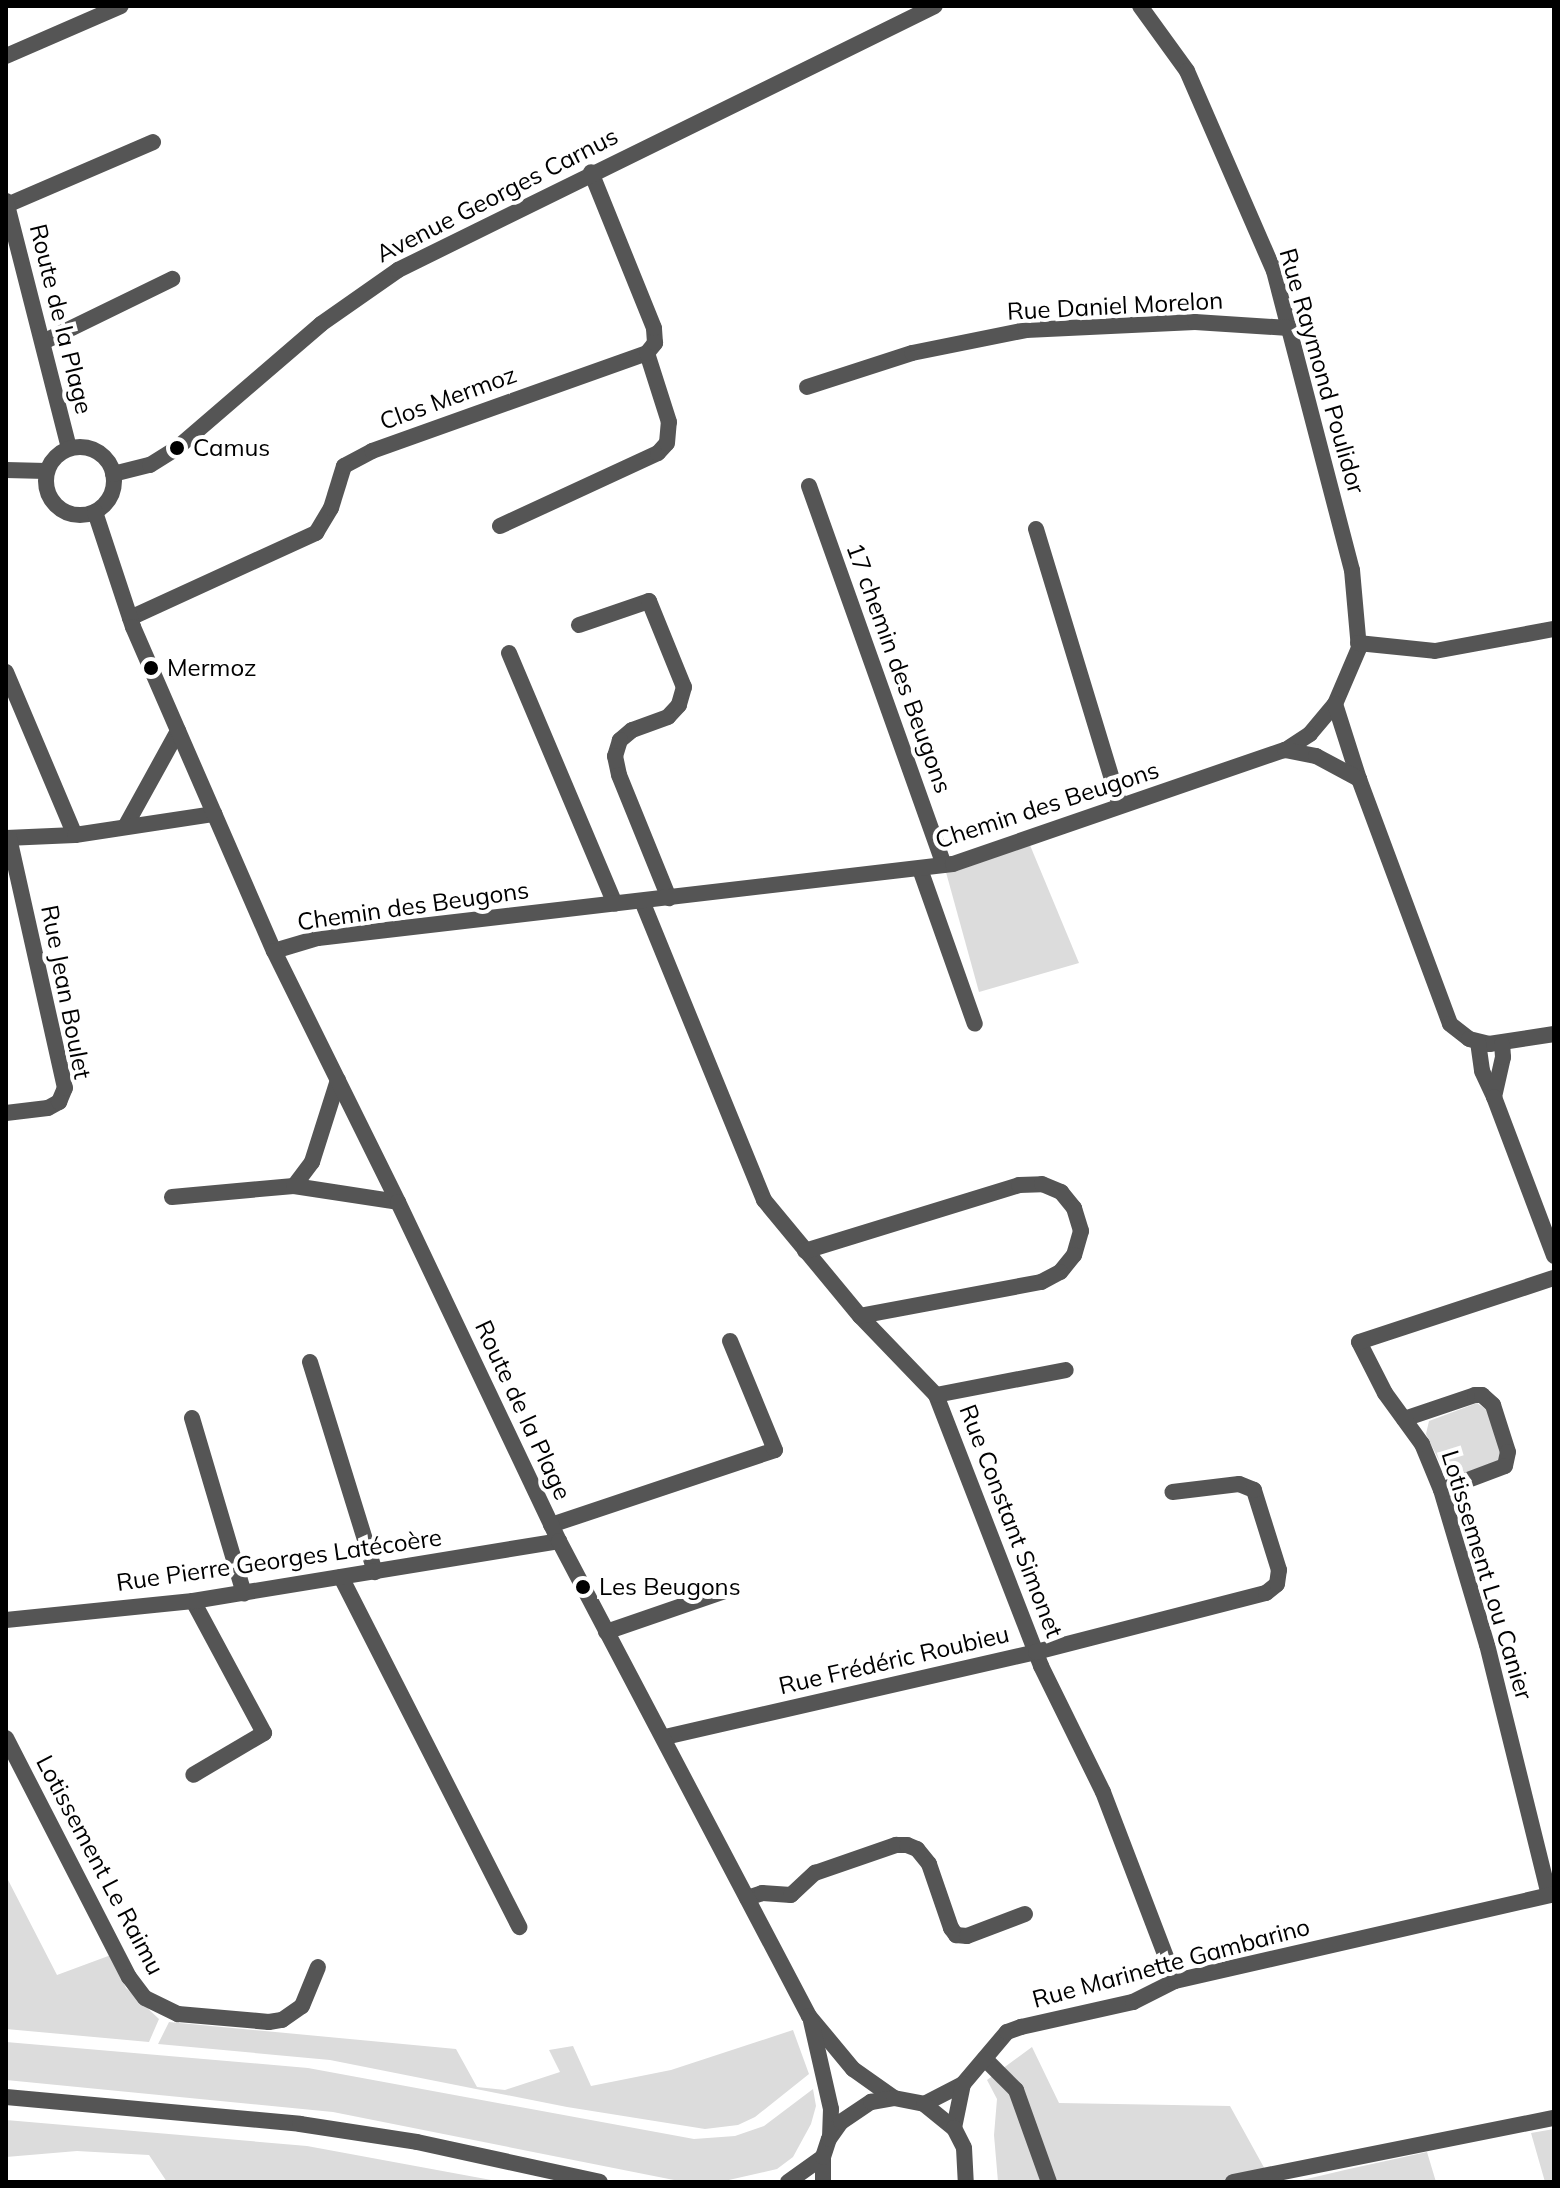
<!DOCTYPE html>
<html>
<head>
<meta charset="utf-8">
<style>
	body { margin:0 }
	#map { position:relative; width:1560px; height:2188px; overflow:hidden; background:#fff; font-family:Mulish,sans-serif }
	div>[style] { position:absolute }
	.green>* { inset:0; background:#dcdcdc }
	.minor>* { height:16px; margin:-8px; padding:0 8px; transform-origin:8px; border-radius:8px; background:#555 }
	.tertiary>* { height:16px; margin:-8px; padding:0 8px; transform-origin:8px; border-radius:8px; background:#555 }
	.tertiary>.ring { margin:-8px; padding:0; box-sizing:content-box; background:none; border:16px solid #555; border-radius:50% }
	.dots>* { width:22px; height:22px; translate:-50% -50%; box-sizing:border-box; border:4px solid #fff; border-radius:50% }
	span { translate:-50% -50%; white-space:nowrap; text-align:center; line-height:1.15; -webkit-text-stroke:8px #fff; paint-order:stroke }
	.street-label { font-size:24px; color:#000 }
	.poi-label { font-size:24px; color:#000 }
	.left { translate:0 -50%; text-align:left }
	.frame { position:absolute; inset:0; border:8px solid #000; pointer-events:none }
</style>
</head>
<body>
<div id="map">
	<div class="green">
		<i style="clip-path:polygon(1027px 838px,1079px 963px,979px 992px,944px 865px)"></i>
		<i style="clip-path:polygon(1477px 1403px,1487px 1410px,1501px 1453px,1499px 1462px,1448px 1479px,1426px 1434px,1429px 1421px)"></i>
		<i style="clip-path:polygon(6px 1876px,57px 1975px,111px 1955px,126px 1988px,159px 2019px,149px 2042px,6px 2029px)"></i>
		<i style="clip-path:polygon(169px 2022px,456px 2049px,477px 2087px,505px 2090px,560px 2072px,549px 2050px,573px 2046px,591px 2086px,671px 2070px,793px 2030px,809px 2074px,755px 2117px,738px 2125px,705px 2129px,567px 2107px,330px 2060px,158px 2044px)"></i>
		<i style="clip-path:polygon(6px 2042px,308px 2068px,694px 2139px,735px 2136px,764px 2126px,813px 2089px,816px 2106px,811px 2124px,793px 2157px,777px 2169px,720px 2182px,684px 2182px,333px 2112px,6px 2080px)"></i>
		<i style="clip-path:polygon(1032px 2047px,1059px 2103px,1230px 2106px,1272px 2182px,998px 2182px,994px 2135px,997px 2099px,987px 2080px)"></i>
		<i style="clip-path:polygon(6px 2120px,307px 2146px,502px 2182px,167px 2182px,149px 2155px,77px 2151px,6px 2157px)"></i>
		<i style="clip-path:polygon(1554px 2129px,1554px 2182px,1545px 2182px,1531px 2133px)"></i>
		<i style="clip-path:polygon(1427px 2152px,1436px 2182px,1294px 2182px,1349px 2169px)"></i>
	</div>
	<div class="minor">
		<i style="left:1140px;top:6px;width:80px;rotate:54.1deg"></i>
		<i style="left:1187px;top:71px;width:218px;rotate:66.5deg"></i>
		<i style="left:1274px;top:271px;width:309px;rotate:75.4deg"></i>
		<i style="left:1352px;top:570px;width:78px;rotate:84.9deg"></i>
		<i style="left:1359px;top:648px;width:61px;rotate:113.2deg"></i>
		<i style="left:1335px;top:704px;width:39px;rotate:130deg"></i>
		<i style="left:1310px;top:734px;width:30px;rotate:147deg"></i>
		<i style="left:6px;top:56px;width:125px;rotate:-23.5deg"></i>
		<i style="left:7px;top:205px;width:159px;rotate:-23.3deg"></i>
		<i style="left:43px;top:342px;width:144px;rotate:-26deg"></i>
		<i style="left:807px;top:387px;width:110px;rotate:-17.9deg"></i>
		<i style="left:912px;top:353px;width:116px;rotate:-11.4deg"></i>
		<i style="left:1026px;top:330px;width:169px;rotate:-2.7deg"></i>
		<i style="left:1195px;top:322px;width:94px;rotate:3.7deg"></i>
		<i style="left:6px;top:470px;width:40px;rotate:1.4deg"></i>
		<i style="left:809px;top:486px;width:402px;rotate:70.4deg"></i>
		<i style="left:500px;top:526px;width:174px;rotate:-24.8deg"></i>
		<i style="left:658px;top:453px;width:13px;rotate:-48deg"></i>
		<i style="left:667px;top:443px;width:21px;rotate:-85deg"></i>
		<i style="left:669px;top:422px;width:72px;rotate:-107.7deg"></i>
		<i style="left:1036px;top:529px;width:289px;rotate:73.1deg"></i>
		<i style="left:130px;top:618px;width:205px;rotate:-24.6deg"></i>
		<i style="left:316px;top:533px;width:29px;rotate:-59deg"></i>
		<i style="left:331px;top:508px;width:44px;rotate:-72.8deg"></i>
		<i style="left:344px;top:466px;width:32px;rotate:-28deg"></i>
		<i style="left:372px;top:451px;width:292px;rotate:-19.6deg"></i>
		<i style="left:647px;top:353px;width:13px;rotate:-51deg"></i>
		<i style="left:655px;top:343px;width:15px;rotate:-94deg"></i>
		<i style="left:654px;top:328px;width:168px;rotate:-112deg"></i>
		<i style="left:579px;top:625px;width:74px;rotate:-18.9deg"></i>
		<i style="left:649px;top:601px;width:93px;rotate:67.9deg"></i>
		<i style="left:684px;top:687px;width:19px;rotate:106deg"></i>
		<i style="left:679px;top:705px;width:16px;rotate:133deg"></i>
		<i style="left:668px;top:717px;width:38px;rotate:160deg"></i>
		<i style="left:632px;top:730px;width:16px;rotate:140deg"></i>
		<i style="left:620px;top:740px;width:17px;rotate:107deg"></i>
		<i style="left:615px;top:756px;width:19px;rotate:78deg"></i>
		<i style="left:619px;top:775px;width:133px;rotate:67.9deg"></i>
		<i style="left:1358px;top:643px;width:77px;rotate:5.9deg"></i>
		<i style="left:1435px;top:651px;width:121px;rotate:-10.5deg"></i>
		<i style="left:509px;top:653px;width:272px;rotate:67.1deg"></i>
		<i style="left:6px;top:672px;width:177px;rotate:67.1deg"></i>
		<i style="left:1335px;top:704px;width:79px;rotate:72.3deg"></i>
		<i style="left:1359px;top:779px;width:261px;rotate:69.6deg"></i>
		<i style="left:1450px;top:1024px;width:24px;rotate:38deg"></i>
		<i style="left:1469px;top:1039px;width:21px;rotate:14deg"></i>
		<i style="left:1489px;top:1044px;width:66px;rotate:-8.7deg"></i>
		<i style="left:125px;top:827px;width:110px;rotate:-61.1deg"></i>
		<i style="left:6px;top:838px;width:69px;rotate:-2.5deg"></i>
		<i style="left:75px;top:835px;width:141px;rotate:-8.6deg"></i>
		<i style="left:920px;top:869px;width:164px;rotate:70.5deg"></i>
		<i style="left:642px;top:901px;width:323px;rotate:67.8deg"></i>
		<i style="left:764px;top:1200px;width:151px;rotate:50.4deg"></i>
		<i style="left:860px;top:1316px;width:110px;rotate:46.1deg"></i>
		<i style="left:936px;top:1395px;width:291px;rotate:68.8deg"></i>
		<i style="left:1041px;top:1666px;width:140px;rotate:63.8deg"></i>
		<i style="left:1103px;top:1792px;width:202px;rotate:69.1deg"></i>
		<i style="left:274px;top:951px;width:46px;rotate:-16.5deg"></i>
		<i style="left:318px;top:938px;width:639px;rotate:-6.65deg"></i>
		<i style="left:953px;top:864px;width:351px;rotate:-19deg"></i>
		<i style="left:1285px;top:750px;width:32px;rotate:11deg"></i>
		<i style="left:1316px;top:756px;width:49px;rotate:28.1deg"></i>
		<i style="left:1478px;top:1042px;width:29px;rotate:82deg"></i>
		<i style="left:1482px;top:1071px;width:29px;rotate:65deg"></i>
		<i style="left:1494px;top:1097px;width:41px;rotate:-77.3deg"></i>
		<i style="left:1503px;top:1057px;width:13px;rotate:-94deg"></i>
		<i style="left:1494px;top:1097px;width:170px;rotate:69.3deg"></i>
		<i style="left:6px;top:1113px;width:42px;rotate:-6.8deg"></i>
		<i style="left:48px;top:1108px;width:13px;rotate:-29deg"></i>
		<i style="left:59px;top:1102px;width:15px;rotate:-67deg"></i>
		<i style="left:65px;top:1088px;width:256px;rotate:-102.6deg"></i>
		<i style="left:294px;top:1186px;width:30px;rotate:-53deg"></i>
		<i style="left:312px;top:1162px;width:86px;rotate:-72.4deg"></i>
		<i style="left:172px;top:1197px;width:122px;rotate:-5.2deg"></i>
		<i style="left:294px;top:1186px;width:105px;rotate:8.7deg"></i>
		<i style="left:805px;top:1251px;width:224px;rotate:-17.1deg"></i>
		<i style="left:1019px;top:1185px;width:23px;rotate:-2deg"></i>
		<i style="left:1042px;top:1184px;width:21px;rotate:23deg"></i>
		<i style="left:1061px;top:1192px;width:21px;rotate:51deg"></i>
		<i style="left:1074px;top:1208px;width:24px;rotate:73deg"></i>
		<i style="left:1081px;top:1231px;width:25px;rotate:106deg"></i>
		<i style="left:1074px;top:1255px;width:22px;rotate:129deg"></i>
		<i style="left:1060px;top:1272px;width:21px;rotate:152deg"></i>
		<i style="left:1041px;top:1282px;width:184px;rotate:169.4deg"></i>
		<i style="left:310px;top:1362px;width:220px;rotate:72.8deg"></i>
		<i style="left:936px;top:1395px;width:132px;rotate:-10.9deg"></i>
		<i style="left:192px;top:1418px;width:183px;rotate:73.5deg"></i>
		<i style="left:1404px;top:1419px;width:75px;rotate:-18.7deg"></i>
		<i style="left:1475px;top:1395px;width:7px"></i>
		<i style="left:1482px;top:1395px;width:15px;rotate:42deg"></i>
		<i style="left:1493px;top:1405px;width:49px;rotate:72.3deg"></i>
		<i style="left:1508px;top:1452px;width:14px;rotate:102deg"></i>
		<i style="left:1505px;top:1466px;width:68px;rotate:159.4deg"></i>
		<i style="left:551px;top:1525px;width:236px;rotate:-18.5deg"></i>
		<i style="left:775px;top:1450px;width:118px;rotate:-112.4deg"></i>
		<i style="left:341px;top:1577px;width:393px;rotate:63deg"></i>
		<i style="left:193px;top:1601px;width:150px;rotate:61.7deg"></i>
		<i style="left:264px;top:1733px;width:82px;rotate:149.4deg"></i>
		<i style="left:6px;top:1620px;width:188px;rotate:-5.8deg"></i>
		<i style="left:193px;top:1601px;width:371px;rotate:-9.3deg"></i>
		<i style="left:606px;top:1632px;width:129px;rotate:-19deg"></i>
		<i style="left:665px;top:1737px;width:381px;rotate:-12.9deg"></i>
		<i style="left:1036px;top:1652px;width:237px;rotate:-14.4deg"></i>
		<i style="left:1266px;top:1593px;width:14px;rotate:-39deg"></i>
		<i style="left:1277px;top:1584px;width:14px;rotate:-82deg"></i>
		<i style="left:1279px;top:1570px;width:84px;rotate:-107.4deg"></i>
		<i style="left:1254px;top:1490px;width:16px;rotate:-158deg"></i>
		<i style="left:1239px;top:1484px;width:67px;rotate:173.2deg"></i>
		<i style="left:6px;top:1738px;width:269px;rotate:62.8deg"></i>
		<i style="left:129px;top:1977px;width:26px;rotate:53deg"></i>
		<i style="left:145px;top:1998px;width:37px;rotate:26deg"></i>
		<i style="left:178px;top:2014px;width:91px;rotate:5deg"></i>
		<i style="left:269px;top:2022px;width:13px;rotate:-9deg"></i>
		<i style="left:282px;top:2020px;width:24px;rotate:-35deg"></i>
		<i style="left:302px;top:2006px;width:42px;rotate:-67.7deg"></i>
		<i style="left:1549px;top:1895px;width:258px;rotate:-103.9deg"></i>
		<i style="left:1487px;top:1645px;width:162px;rotate:-106.5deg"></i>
		<i style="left:1441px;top:1490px;width:50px;rotate:-112.4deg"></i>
		<i style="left:1422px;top:1444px;width:63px;rotate:-126deg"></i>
		<i style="left:1385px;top:1393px;width:57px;rotate:-117deg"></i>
		<i style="left:1359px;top:1342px;width:205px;rotate:-18.2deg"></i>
		<i style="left:747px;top:1898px;width:16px;rotate:-18deg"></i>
		<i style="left:762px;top:1893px;width:29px;rotate:4deg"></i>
		<i style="left:791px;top:1895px;width:33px;rotate:-43deg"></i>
		<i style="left:815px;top:1873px;width:86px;rotate:-19.1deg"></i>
		<i style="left:896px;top:1845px;width:11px"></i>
		<i style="left:907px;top:1845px;width:11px;rotate:22deg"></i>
		<i style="left:917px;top:1849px;width:19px;rotate:51deg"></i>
		<i style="left:929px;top:1864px;width:68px;rotate:71deg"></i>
		<i style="left:951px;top:1928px;width:9px;rotate:54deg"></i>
		<i style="left:956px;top:1935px;width:11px;rotate:5deg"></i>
		<i style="left:967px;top:1936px;width:62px;rotate:-20.8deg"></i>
		<i style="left:985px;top:2059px;width:44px;rotate:45deg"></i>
		<i style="left:1016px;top:2090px;width:98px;rotate:70.3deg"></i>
		<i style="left:963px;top:2084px;width:68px;rotate:-49.8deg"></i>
		<i style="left:1007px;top:2032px;width:15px;rotate:-20deg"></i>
		<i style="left:1021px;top:2027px;width:115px;rotate:-12.6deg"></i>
		<i style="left:1133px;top:2002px;width:47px;rotate:-26.6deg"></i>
		<i style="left:1175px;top:1981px;width:389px;rotate:-12.9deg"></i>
		<i style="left:924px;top:2104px;width:44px;rotate:-27.1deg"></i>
		<i style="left:963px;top:2084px;width:45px;rotate:101.6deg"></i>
		<i style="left:1233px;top:2182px;width:327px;rotate:-11.3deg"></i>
	</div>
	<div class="tertiary">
		<i style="left:6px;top:201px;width:255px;rotate:75.7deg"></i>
		<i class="ring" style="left:46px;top:447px;width:52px;height:52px"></i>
		<i style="left:113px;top:474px;width:38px;rotate:-14deg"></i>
		<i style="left:150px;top:465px;width:32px;rotate:-32deg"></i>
		<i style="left:177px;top:448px;width:190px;rotate:-40.7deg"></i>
		<i style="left:321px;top:324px;width:94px;rotate:-35deg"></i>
		<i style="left:398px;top:270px;width:598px;rotate:-26.18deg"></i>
		<i style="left:95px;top:512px;width:121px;rotate:71.7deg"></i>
		<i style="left:133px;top:627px;width:353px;rotate:66.5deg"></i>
		<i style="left:274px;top:951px;width:280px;rotate:63.7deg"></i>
		<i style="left:398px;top:1202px;width:375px;rotate:64.6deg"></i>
		<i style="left:559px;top:1541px;width:537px;rotate:62.24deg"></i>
		<i style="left:809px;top:2016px;width:69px;rotate:50.3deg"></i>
		<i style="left:853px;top:2069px;width:50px;rotate:35.3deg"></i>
		<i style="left:811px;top:2021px;width:90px;rotate:77.2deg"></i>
		<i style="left:831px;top:2109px;width:26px;rotate:92deg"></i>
		<i style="left:6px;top:2097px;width:295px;rotate:5.2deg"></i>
		<i style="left:300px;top:2124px;width:118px;rotate:8.7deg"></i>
		<i style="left:417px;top:2142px;width:187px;rotate:12.3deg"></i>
		<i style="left:788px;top:2182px;width:43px;rotate:-35.5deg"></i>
		<i style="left:823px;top:2182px;width:25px;rotate:-90deg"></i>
		<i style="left:823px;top:2157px;width:19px;rotate:-72deg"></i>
		<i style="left:829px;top:2139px;width:21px;rotate:-55deg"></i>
		<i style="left:841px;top:2122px;width:36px;rotate:-34deg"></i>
		<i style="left:871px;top:2102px;width:23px;rotate:-10deg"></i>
		<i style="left:894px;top:2098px;width:31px;rotate:11deg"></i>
		<i style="left:924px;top:2104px;width:38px;rotate:39deg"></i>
		<i style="left:954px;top:2128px;width:22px;rotate:63deg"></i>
		<i style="left:964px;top:2148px;width:34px;rotate:87deg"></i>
	</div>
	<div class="dots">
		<i style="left:177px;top:448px;background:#000"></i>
		<i style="left:151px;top:668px;background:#000"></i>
		<i style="left:583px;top:1587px;background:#000"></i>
	</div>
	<div class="street-label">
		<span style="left:497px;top:195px;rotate:-27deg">Avenue Georges Carnus</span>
		<span style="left:1115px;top:306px;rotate:-3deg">Rue Daniel Morelon</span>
		<span style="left:61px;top:319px;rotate:76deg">Route de la Plage</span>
		<span style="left:1322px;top:371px;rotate:74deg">Rue Raymond Poulidor</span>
		<span style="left:448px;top:398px;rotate:-20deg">Clos Mermoz</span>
		<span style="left:899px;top:668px;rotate:70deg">17 chemin des Beugons</span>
		<span style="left:1047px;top:805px;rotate:-18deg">Chemin des Beugons</span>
		<span style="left:413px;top:906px;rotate:-8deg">Chemin des Beugons</span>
		<span style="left:66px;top:992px;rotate:79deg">Rue Jean Boulet</span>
		<span style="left:523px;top:1410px;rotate:65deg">Route de la Plage</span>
		<span style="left:1011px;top:1521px;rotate:69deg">Rue Constant Simonet</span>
		<span style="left:279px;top:1560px;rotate:-8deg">Rue Pierre Georges Latécoère</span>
		<span style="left:1487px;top:1575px;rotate:73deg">Lotissement Lou Canier</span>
		<span style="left:894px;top:1660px;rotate:-13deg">Rue Frédéric Roubieu</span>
		<span style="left:100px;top:1865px;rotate:62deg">Lotissement Le Raimu</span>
		<span style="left:1171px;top:1963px;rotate:-15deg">Rue Marinette Gambarino</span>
	</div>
	<div class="poi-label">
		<span class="left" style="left:193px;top:448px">Camus</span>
		<span class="left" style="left:167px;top:668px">Mermoz</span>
		<span class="left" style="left:599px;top:1587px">Les Beugons</span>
	</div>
	<div class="frame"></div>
</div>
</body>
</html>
